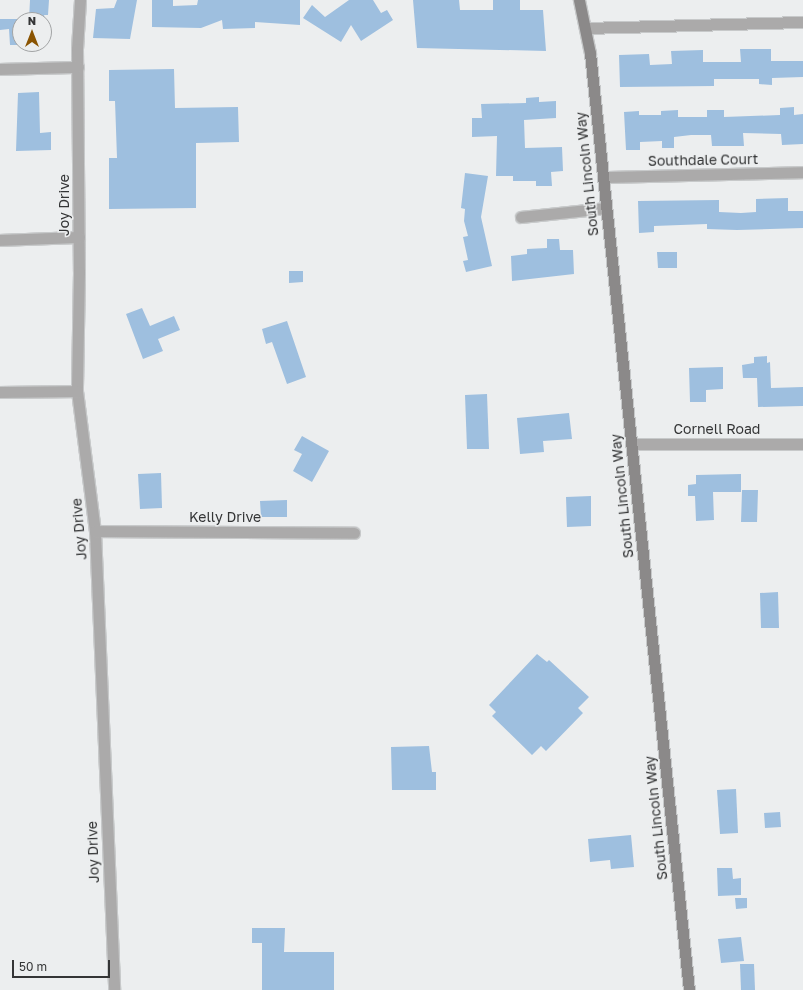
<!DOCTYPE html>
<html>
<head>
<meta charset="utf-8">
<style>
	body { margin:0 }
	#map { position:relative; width:803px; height:990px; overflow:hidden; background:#eceeef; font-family:"Golos Text",sans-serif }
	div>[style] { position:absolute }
	.building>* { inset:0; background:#9ebfdf }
	.roads { filter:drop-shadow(1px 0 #c7c9ca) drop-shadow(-1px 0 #c7c9ca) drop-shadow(0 1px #c7c9ca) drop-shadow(0 -1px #c7c9ca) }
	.minor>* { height:11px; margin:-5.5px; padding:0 5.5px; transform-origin:5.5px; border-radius:5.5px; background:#abaaaa }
	.secondary>* { height:11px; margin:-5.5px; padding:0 5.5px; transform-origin:5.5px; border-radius:5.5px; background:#8b8989 }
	span { translate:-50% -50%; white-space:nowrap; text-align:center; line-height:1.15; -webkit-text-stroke:3px #eceeef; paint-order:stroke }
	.street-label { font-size:14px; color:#343536 }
	.north { position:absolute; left:12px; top:12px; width:40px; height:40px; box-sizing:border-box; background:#eceeef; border:1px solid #a2a4a5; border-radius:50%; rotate:0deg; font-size:11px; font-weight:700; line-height:16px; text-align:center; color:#343536 }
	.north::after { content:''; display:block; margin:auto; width:14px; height:18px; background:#8a5402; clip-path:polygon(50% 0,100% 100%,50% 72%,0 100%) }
	.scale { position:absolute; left:12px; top:960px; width:98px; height:18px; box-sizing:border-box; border:2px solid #343536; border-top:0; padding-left:5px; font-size:12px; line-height:14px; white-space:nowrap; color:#343536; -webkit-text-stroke:3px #eceeef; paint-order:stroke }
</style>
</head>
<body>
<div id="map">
	<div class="building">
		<i style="clip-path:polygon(30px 0,49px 0,48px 15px,44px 15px,45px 20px,29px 20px)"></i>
		<i style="clip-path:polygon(117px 0,137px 0,130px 39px,93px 38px,96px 9px,114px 8px)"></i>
		<i style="clip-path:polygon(152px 0,173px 0,173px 6px,197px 5px,198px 0,300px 0,300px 25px,255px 22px,255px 28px,223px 29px,222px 20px,201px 28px,152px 27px)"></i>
		<i style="clip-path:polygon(349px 0,373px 0,381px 13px,387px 10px,393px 20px,361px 41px,351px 25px,341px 42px,303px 18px,312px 5px,325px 17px)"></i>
		<i style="clip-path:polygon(413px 0,459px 0,460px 10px,493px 10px,493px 0,520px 0,520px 10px,543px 10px,546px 51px,417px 48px)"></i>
		<i style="clip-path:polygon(0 19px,20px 19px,20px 45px,10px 45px,9px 29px,0 30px)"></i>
		<i style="clip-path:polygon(740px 49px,771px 49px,771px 61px,803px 61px,803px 77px,772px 78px,772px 85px,759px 84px,759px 79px,714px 79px,714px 86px,620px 87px,619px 55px,649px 54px,650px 65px,672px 64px,671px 51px,703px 50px,703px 62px,741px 62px)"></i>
		<i style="clip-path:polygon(174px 69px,175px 108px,238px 107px,239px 142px,196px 143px,196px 208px,109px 209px,109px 158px,117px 158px,115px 101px,109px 101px,109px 70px)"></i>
		<i style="clip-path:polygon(39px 92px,40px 133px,51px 132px,51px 150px,16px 151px,18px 93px)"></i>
		<i style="clip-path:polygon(539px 97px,539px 102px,556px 101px,556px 118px,524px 120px,525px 148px,562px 147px,563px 171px,551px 172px,552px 186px,536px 186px,536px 181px,513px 181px,513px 176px,496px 176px,497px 136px,472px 137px,472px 118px,482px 118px,481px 104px,526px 103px,526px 98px)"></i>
		<i style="clip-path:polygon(794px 107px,794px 115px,803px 114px,803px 144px,782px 145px,781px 134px,743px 133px,744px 146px,712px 146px,711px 135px,691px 135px,674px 137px,674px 148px,662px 148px,662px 141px,640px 142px,640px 150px,626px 150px,624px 112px,639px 111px,639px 115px,661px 115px,661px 111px,678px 110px,678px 117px,707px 117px,707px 110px,724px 110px,724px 117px,780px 115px,780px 108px)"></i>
		<i style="clip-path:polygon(465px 173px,488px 176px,481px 217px,492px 266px,466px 272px,463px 261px,468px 260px,463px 237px,468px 236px,464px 221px,465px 209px,461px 208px)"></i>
		<i style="clip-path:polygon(788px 198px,788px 211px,803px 211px,803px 228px,737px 230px,707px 229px,707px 224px,654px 226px,654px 232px,639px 233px,638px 201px,719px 200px,719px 212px,741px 213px,756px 212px,756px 199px)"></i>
		<i style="clip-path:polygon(547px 239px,559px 239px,560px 250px,573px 250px,574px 274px,512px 281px,511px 256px,527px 254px,527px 249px,547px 248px)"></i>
		<i style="clip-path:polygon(657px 252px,677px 252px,677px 268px,658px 268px)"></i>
		<i style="clip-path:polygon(289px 271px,303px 271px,303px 282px,289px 283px)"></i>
		<i style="clip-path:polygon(142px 308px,150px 326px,174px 316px,180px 330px,158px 339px,163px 351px,143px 359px,126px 314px)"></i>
		<i style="clip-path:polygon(287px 321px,306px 377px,287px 384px,272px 342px,266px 344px,262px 329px)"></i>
		<i style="clip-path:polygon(767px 356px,767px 363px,770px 362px,771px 388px,803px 387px,803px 406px,758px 407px,757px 378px,743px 378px,742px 365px,754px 363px,754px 357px)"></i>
		<i style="clip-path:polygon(723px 367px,723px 389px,706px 390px,706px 402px,690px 402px,689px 368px)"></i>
		<i style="clip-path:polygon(487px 394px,489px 449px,467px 449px,465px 395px)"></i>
		<i style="clip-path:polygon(569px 413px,572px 439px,543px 441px,544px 452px,520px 454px,517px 418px)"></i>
		<i style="clip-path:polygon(302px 436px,329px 451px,312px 482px,293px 471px,302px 454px,294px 450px)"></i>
		<i style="clip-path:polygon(161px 473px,162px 508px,140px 509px,138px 474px)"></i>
		<i style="clip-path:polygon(741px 474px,741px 492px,713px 492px,714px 520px,696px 521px,695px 496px,688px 496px,688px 485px,696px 484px,696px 475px)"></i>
		<i style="clip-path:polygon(742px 490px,758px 490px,757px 522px,741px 522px)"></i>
		<i style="clip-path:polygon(591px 496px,591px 526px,567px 527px,566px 497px)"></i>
		<i style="clip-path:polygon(287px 500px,287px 517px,261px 517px,260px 501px)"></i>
		<i style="clip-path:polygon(778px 592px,779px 628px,761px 628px,760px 593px)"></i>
		<i style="clip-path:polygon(537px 654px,547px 662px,549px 660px,589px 697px,578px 708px,583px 713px,546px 751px,541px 746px,532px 755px,492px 716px,496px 712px,489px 705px)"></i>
		<i style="clip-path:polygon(429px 746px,432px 772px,436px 772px,436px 790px,392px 790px,391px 747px)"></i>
		<i style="clip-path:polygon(736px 789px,738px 833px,720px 834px,717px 790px)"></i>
		<i style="clip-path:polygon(780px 812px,781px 827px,765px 828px,764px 813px)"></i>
		<i style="clip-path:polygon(631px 835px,634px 867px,611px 869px,610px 860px,590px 862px,588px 839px)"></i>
		<i style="clip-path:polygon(717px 868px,732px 868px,733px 879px,741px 878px,741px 895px,718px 896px)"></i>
		<i style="clip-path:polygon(735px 898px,747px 898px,747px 908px,736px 909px)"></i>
		<i style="clip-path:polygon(252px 928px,285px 928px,284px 952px,334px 952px,334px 990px,262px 990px,262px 943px,252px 943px)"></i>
		<i style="clip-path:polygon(741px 937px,744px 961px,721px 963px,718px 939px)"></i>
		<i style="clip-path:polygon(740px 964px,754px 964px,755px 990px,741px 990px)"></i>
	</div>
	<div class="roads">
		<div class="minor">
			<i style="left:80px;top:0;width:49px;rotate:93.5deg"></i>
			<i style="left:77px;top:49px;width:223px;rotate:89.5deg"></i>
			<i style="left:79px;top:272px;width:119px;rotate:91deg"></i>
			<i style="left:77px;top:391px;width:141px;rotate:82.7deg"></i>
			<i style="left:95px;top:531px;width:459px;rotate:87.6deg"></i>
			<i style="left:586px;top:28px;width:217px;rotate:-1.6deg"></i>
			<i style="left:0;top:69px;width:78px;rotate:-1.5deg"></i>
			<i style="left:603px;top:177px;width:200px;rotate:-1.4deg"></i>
			<i style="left:521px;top:217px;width:85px;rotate:-6deg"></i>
			<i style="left:0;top:240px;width:79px;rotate:-2.2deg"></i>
			<i style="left:0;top:392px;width:77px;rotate:-0.7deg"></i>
			<i style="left:631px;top:444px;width:172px"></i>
			<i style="left:95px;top:531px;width:259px;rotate:0.4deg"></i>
		</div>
		<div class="secondary">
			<i style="left:579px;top:0;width:54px;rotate:78.3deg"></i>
			<i style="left:590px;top:53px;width:942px;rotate:83.97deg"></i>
		</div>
	</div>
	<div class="street-label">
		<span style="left:703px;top:160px;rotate:-1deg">Southdale Court</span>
		<span style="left:587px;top:174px;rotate:-96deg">South Lincoln Way</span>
		<span style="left:64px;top:205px;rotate:-90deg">Joy Drive</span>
		<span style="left:717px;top:429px">Cornell Road</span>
		<span style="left:622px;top:496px;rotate:-96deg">South Lincoln Way</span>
		<span style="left:225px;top:517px">Kelly Drive</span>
		<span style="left:79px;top:529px;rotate:-95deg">Joy Drive</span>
		<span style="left:656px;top:818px;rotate:-96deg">South Lincoln Way</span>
		<span style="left:93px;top:852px;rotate:-92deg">Joy Drive</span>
	</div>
	<div class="north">N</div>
	<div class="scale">50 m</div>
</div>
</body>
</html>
